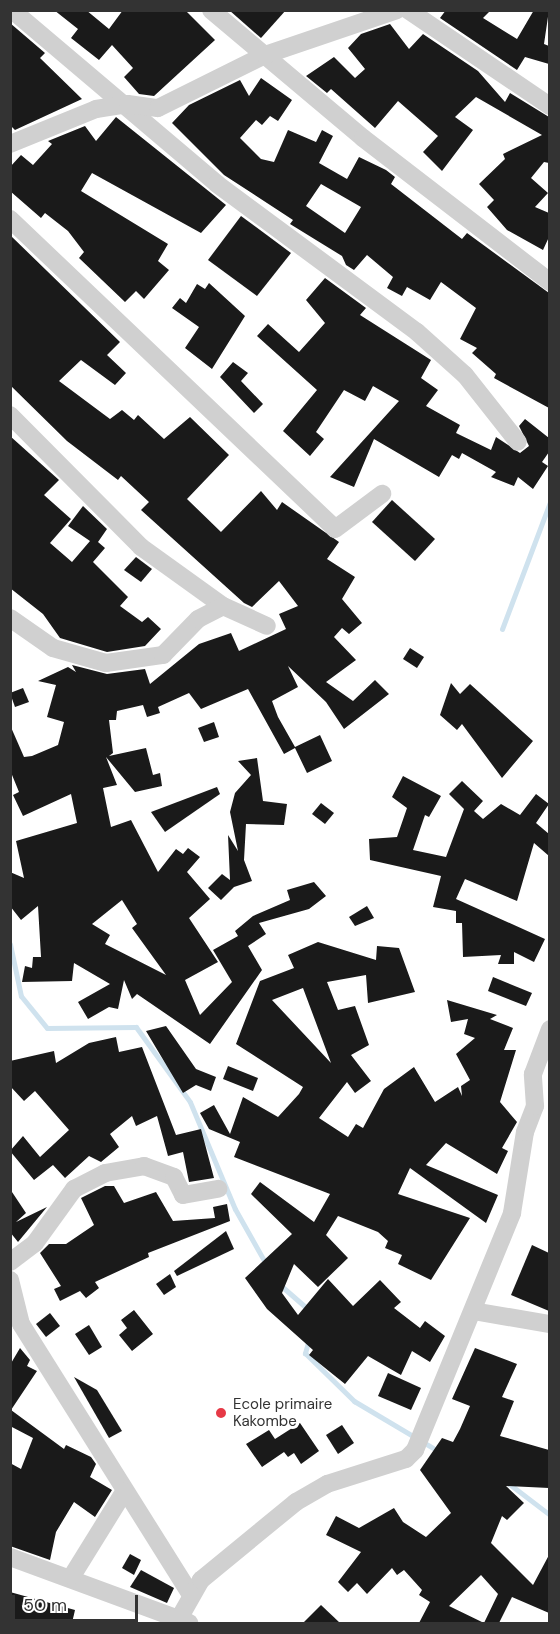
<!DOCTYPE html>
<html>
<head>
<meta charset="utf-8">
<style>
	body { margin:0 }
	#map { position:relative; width:560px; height:1634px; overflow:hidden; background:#fff; font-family:"DM Sans",sans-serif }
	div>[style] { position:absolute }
	.stream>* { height:5px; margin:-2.5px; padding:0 2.5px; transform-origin:2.5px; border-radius:2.5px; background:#cfe2ee }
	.building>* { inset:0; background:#1a1a1a }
	.street>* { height:18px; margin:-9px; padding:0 9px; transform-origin:9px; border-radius:9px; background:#d0d0d0 }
	.dots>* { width:16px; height:16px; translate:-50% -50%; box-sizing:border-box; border:3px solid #fff; border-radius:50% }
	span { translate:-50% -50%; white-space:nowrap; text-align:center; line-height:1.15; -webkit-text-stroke:6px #fff; paint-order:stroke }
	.poi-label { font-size:15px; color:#333 }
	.left { translate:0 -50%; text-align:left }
	.frame { position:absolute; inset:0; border:12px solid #333; pointer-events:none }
	.scale { position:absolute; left:12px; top:1595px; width:126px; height:27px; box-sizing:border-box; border:3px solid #333; border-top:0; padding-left:8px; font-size:18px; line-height:21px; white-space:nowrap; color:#333; -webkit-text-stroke:4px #fff; paint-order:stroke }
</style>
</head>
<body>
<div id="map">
	<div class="stream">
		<i style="left:502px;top:629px;width:136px;rotate:-69.3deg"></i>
		<i style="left:10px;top:944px;width:53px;rotate:78.1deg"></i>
		<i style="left:21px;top:996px;width:41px;rotate:50.9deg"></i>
		<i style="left:47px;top:1028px;width:89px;rotate:-0.6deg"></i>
		<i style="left:136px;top:1027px;width:92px;rotate:54.2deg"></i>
		<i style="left:190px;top:1102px;width:116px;rotate:67.2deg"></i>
		<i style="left:235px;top:1209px;width:63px;rotate:60.6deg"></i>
		<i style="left:279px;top:1284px;width:40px;rotate:41deg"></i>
		<i style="left:309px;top:1339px;width:15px;rotate:106deg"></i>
		<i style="left:305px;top:1353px;width:69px;rotate:44.4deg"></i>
		<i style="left:354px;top:1401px;width:100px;rotate:30.7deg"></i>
		<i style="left:508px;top:1483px;width:53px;rotate:37.3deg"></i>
	</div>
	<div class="building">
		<i style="clip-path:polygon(54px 10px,86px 10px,109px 29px,123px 10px,185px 10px,215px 40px,154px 96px,139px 94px,124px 77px,133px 68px,112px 45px,99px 60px,71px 38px,78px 29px)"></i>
		<i style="clip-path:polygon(229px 10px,286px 10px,261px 38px)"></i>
		<i style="clip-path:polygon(446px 10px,491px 10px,483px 18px,517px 39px,534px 10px,549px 10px,544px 44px,549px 46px,549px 64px,525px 57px,517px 70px,440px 18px)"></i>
		<i style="clip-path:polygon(10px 23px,45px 53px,40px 58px,82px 99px,15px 130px,10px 125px)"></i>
		<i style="clip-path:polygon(390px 24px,409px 49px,423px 34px,478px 71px,505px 102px,510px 93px,549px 117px,549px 163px,544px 162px,531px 178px,548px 193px,535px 207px,549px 213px,549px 237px,543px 250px,507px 230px,487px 207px,494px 200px,479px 184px,505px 159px,503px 154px,542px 135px,476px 97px,455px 117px,473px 130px,442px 171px,423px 152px,438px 136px,398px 101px,375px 128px,331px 89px,327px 93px,306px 76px,334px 57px,355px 78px,365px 69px,348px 48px,361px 34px)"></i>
		<i style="clip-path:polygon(evenodd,261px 78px,292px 100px,278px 121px,270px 116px,262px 125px,256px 120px,240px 138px,261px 159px,274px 162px,288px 130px,316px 142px,322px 130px,333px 136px,319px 163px,347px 179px,359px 157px,386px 170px,395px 177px,391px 184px,462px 239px,467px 233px,549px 293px,549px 408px,494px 378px,496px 374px,472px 353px,477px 348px,460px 339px,476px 308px,441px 282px,430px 300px,407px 287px,402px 296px,387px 288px,393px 277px,367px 255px,354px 270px,346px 265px,342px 256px,290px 224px,293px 220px,224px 175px,172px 123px,189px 105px,240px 80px,249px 96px,261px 78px,321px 184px,361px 207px,345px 233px,306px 206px,321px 184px)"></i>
		<i style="clip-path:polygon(116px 117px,226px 205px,201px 233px,92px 173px,81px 191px,168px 244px,158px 261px,169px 270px,144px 299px,136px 291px,125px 302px,79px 258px,84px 252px,68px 231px,45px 213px,41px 218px,10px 191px,10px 167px,21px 155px,33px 165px,52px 144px,48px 141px,85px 126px,96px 141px)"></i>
		<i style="clip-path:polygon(241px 216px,291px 253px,257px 296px,208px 260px)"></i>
		<i style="clip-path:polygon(evenodd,10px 235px,120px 342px,107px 355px,126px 373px,115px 385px,81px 360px,59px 381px,110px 419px,122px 410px,134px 420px,138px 415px,164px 439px,190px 417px,229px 455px,187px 499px,221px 532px,261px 491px,277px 510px,282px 502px,339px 542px,327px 559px,355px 577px,342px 599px,362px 623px,349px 634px,342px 628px,334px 637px,356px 660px,326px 682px,353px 701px,375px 680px,389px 694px,344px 729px,326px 702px,288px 666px,298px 687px,272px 701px,278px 717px,295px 747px,320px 735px,332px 761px,307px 773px,295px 748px,284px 754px,248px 689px,201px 709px,189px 693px,158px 707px,160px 713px,147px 717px,143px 705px,117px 711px,116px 720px,109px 720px,113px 753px,109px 756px,146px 748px,153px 775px,160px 773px,162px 786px,135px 792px,106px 757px,117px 785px,103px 788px,111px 827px,131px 820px,158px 872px,176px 849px,183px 854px,188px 848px,200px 857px,187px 872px,210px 899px,189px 918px,218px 962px,185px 980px,200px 1015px,232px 982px,213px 950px,238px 936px,235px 931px,253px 916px,290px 900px,287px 890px,314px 882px,326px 896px,309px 909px,259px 923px,266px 934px,248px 946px,262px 970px,210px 1044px,137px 994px,132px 999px,124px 980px,118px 1009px,109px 1007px,88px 1019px,78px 1002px,110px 984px,74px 963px,72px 981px,22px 982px,25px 966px,32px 968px,33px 957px,41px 957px,38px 906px,21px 920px,10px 906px,10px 872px,24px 878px,16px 841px,77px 823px,71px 794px,23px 816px,13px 795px,19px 792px,10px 770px,10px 725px,24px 757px,32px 756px,58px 745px,64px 722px,47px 717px,56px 685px,38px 681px,68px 667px,76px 672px,72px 665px,107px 674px,145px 669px,150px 684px,199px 644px,231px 633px,239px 651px,286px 629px,279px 614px,298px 606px,279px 581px,252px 607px,244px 603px,141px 510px,149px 502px,121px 476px,118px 480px,67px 441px,10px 385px,10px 235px,122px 900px,137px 924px,132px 928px,166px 975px,105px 944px,110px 935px,92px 924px,122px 900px)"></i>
		<i style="clip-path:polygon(325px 278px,366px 308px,360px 315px,431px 360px,421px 378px,438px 390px,426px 406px,460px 425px,456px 433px,491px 450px,496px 437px,520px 453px,529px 446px,519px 426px,525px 419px,549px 438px,549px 452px,542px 462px,548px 466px,533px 489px,518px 477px,514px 486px,491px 477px,496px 472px,462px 453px,459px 459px,452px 455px,439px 477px,374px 439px,354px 487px,330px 477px,399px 401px,373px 386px,365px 401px,344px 390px,316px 432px,324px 439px,310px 456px,283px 431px,317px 390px,257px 336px,268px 324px,299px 352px,325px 323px,306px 300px)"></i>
		<i style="clip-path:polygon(209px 283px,245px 316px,212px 369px,185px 348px,199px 327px,172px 308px,180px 298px,186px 303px,197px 284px,205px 289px)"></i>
		<i style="clip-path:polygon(233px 362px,248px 373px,241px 381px,263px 404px,254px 413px,220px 377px)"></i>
		<i style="clip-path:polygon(10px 436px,59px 480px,44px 495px,71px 519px,50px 543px,72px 562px,90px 541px,68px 526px,83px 506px,107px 529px,98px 542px,105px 548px,93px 562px,128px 597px,120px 606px,142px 622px,148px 617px,161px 629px,145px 646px,107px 652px,60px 638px,43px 614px,10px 588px)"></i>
		<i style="clip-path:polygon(392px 500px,435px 539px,415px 561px,372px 522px)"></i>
		<i style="clip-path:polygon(136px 557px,152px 569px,141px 582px,124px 570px)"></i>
		<i style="clip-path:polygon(410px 648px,424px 657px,417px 668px,403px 659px)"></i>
		<i style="clip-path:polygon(451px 683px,460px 694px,470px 684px,533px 741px,502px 778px,462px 724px,457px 730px,440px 715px)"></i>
		<i style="clip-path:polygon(23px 688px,29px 702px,15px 707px,10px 693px)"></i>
		<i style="clip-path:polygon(214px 722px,219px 737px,204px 742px,198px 728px)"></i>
		<i style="clip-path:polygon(257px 758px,263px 801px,287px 804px,284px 825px,246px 824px,244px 860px,252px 881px,234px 887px,221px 900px,208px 888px,222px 874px,230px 880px,228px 835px,238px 851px,230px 812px,235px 793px,251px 775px,238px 761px)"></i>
		<i style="clip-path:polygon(403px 776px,441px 796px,429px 817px,425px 815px,413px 850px,446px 857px,464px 809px,449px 794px,462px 781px,483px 801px,474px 811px,483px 819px,501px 804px,520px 815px,536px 794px,549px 804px,536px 823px,549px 834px,549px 856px,534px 843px,517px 901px,465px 879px,456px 899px,545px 939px,534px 962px,514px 952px,514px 964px,498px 964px,501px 955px,463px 957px,462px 923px,456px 923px,456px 911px,433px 907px,441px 876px,370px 860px,369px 839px,397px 837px,407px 808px,392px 797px)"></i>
		<i style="clip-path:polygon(217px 787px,220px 794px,165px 832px,151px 812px)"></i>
		<i style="clip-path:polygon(321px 803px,334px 813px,325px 824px,312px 814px)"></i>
		<i style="clip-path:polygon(367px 906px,374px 918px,355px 926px,349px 917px)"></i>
		<i style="clip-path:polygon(evenodd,318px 942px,376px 960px,377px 946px,399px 948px,415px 992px,368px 1003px,366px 975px,327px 982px,338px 1010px,355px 1006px,369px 1045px,351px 1055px,371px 1081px,355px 1093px,347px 1082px,319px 1118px,348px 1137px,356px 1124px,363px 1128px,384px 1089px,414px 1067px,435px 1102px,458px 1087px,462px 1096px,461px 1086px,470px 1080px,456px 1054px,475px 1038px,464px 1034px,468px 1019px,451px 1022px,447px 1000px,497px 1015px,490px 1019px,513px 1028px,504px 1050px,516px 1050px,500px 1102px,517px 1122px,502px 1148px,508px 1151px,497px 1174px,446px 1143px,426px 1165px,498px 1195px,486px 1223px,410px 1168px,398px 1194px,470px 1218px,431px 1280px,398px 1264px,402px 1255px,385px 1248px,388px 1241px,378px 1232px,338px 1216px,326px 1235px,348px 1258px,318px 1287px,294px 1264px,282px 1293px,298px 1315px,328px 1279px,353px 1306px,380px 1280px,401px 1302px,394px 1308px,420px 1328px,425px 1321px,445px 1336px,430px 1362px,412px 1351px,401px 1375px,368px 1356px,345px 1384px,309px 1355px,313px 1350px,267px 1309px,245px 1278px,292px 1234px,251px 1194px,260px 1182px,314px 1222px,330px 1194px,234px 1157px,240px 1142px,209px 1129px,200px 1113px,214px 1105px,230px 1134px,243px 1097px,278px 1117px,299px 1094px,303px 1087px,236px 1044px,260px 981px,294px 968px,288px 955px,318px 942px,303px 988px,331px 1063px,272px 1000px,303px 988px)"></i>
		<i style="clip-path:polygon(493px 977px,532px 993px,526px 1006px,488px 991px)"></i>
		<i style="clip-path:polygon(166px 1026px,196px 1069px,216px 1077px,211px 1091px,196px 1085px,183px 1093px,146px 1031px)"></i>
		<i style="clip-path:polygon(116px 1037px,119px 1052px,142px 1047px,176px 1135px,201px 1129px,214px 1178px,189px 1182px,183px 1152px,168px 1156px,157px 1116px,136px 1126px,132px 1116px,110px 1134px,119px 1147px,101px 1162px,89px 1156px,65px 1178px,53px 1165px,34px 1180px,10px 1151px,23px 1136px,40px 1157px,69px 1130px,35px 1091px,24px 1101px,10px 1086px,10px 1061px,54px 1051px,56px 1063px,89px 1043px)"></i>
		<i style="clip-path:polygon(228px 1066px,258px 1078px,253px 1091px,223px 1079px)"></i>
		<i style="clip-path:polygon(105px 1186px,114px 1186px,124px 1203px,156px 1192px,173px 1221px,215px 1218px,213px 1207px,227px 1204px,230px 1221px,148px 1253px,149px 1257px,95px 1282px,99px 1288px,86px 1298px,80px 1291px,60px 1301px,54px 1289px,61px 1286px,40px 1253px,49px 1244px,66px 1244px,94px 1225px,81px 1198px)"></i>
		<i style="clip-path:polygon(10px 1189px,26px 1213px,16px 1222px,47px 1207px,18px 1242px,10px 1232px)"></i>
		<i style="clip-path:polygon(226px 1231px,234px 1249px,177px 1276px,174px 1271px)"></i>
		<i style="clip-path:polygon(532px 1245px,549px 1253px,549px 1311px,511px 1295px)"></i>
		<i style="clip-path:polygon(170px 1274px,176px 1287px,164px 1295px,156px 1284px)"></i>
		<i style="clip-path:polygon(134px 1310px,153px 1334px,132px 1351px,119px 1335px,127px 1328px,121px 1320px)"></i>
		<i style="clip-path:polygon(50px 1313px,60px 1326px,46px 1337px,36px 1324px)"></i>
		<i style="clip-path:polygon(89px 1325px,102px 1347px,89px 1355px,75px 1334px)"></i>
		<i style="clip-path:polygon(20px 1348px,30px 1360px,27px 1366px,37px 1371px,11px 1410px,64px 1449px,66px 1445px,91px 1457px,96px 1464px,90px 1477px,112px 1490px,95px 1517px,74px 1502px,56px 1532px,50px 1560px,10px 1546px,10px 1463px,21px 1469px,33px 1438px,10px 1426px,10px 1365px)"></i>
		<i style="clip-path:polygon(evenodd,475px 1348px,517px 1364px,502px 1397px,514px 1401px,500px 1436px,549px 1450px,549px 1488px,506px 1486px,524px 1503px,507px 1520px,502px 1516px,491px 1543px,533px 1585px,549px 1555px,549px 1613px,512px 1597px,499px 1623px,419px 1623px,430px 1602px,419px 1595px,422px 1590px,404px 1570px,397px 1575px,392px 1568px,367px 1594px,357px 1583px,348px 1592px,338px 1582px,361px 1552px,326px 1535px,336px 1516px,359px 1528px,394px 1508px,403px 1522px,426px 1537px,451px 1513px,420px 1470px,442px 1438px,453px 1442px,460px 1429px,470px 1406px,452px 1399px,475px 1348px,481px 1575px,498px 1594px,484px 1623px,449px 1606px,481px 1575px)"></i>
		<i style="clip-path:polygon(388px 1373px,421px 1388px,411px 1410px,378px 1396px)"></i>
		<i style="clip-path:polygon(74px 1377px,97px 1390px,122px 1431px,109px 1438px)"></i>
		<i style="clip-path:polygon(300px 1423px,319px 1451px,301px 1464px,294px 1453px,288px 1457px,284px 1452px,262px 1467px,246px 1444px,269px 1430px,275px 1439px)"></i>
		<i style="clip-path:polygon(342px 1425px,354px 1443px,338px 1454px,326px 1435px)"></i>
		<i style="clip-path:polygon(130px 1554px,141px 1560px,134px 1575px,122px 1568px)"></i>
		<i style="clip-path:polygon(141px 1570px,174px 1588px,167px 1603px,130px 1587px)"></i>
		<i style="clip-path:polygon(10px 1592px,75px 1610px,72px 1623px,10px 1623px)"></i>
		<i style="clip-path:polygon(321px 1605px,340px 1623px,303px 1623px)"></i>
	</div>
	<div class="street">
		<i style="left:12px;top:10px;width:269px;rotate:40.3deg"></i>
		<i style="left:217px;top:184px;width:249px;rotate:36.5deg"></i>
		<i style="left:417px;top:332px;width:64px;rotate:41.9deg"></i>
		<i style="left:465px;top:375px;width:85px;rotate:51.7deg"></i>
		<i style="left:211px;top:10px;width:199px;rotate:40.1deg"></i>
		<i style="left:363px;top:138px;width:236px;rotate:37.6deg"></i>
		<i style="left:408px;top:10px;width:171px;rotate:34.1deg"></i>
		<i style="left:10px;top:144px;width:93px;rotate:-22.1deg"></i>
		<i style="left:96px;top:109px;width:32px;rotate:-9deg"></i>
		<i style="left:128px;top:104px;width:30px;rotate:8deg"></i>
		<i style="left:158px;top:108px;width:119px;rotate:-26.4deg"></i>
		<i style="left:265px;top:55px;width:139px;rotate:-18.8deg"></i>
		<i style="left:10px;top:219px;width:449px;rotate:43.6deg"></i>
		<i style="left:335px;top:529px;width:59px;rotate:-36.7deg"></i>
		<i style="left:10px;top:415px;width:186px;rotate:45.2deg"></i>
		<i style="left:141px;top:547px;width:101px;rotate:35.7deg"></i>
		<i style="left:223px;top:606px;width:48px;rotate:24.4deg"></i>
		<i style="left:10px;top:618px;width:52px;rotate:34.9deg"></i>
		<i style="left:53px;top:648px;width:55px;rotate:15.8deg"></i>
		<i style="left:106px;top:663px;width:58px;rotate:-8deg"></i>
		<i style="left:163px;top:655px;width:50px;rotate:-45.8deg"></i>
		<i style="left:198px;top:619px;width:28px;rotate:-27deg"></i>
		<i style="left:10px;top:1262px;width:31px;rotate:-37deg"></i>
		<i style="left:35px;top:1243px;width:67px;rotate:-54.2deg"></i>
		<i style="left:74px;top:1189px;width:35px;rotate:-27deg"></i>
		<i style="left:105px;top:1173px;width:40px;rotate:-10deg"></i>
		<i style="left:144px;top:1166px;width:32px;rotate:20deg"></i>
		<i style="left:174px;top:1177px;width:20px;rotate:63deg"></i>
		<i style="left:183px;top:1195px;width:36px;rotate:-10deg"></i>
		<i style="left:10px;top:1280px;width:45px;rotate:76deg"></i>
		<i style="left:21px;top:1324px;width:318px;rotate:57.9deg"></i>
		<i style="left:473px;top:1311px;width:78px;rotate:9.6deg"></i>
		<i style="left:10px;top:1557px;width:191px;rotate:20.2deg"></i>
		<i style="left:72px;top:1576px;width:99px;rotate:-58.2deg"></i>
		<i style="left:176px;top:1624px;width:51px;rotate:-60.4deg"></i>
		<i style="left:201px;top:1580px;width:123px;rotate:-39.4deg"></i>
		<i style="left:296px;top:1502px;width:36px;rotate:-30deg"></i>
		<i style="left:327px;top:1484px;width:83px;rotate:-17.6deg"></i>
		<i style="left:406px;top:1459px;width:13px;rotate:-45deg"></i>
		<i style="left:415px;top:1450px;width:256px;rotate:-67.7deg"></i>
		<i style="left:512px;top:1213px;width:82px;rotate:-80.9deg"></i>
		<i style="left:525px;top:1132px;width:28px;rotate:-69deg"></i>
		<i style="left:535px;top:1106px;width:32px;rotate:-94deg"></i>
		<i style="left:533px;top:1074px;width:48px;rotate:-69.3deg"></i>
	</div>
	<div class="dots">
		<i style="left:221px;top:1413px;background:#e63946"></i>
	</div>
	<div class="poi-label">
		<span class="left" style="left:233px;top:1413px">Ecole primaire<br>Kakombe</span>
	</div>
	<div class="frame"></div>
	<div class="scale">50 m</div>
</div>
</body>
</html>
